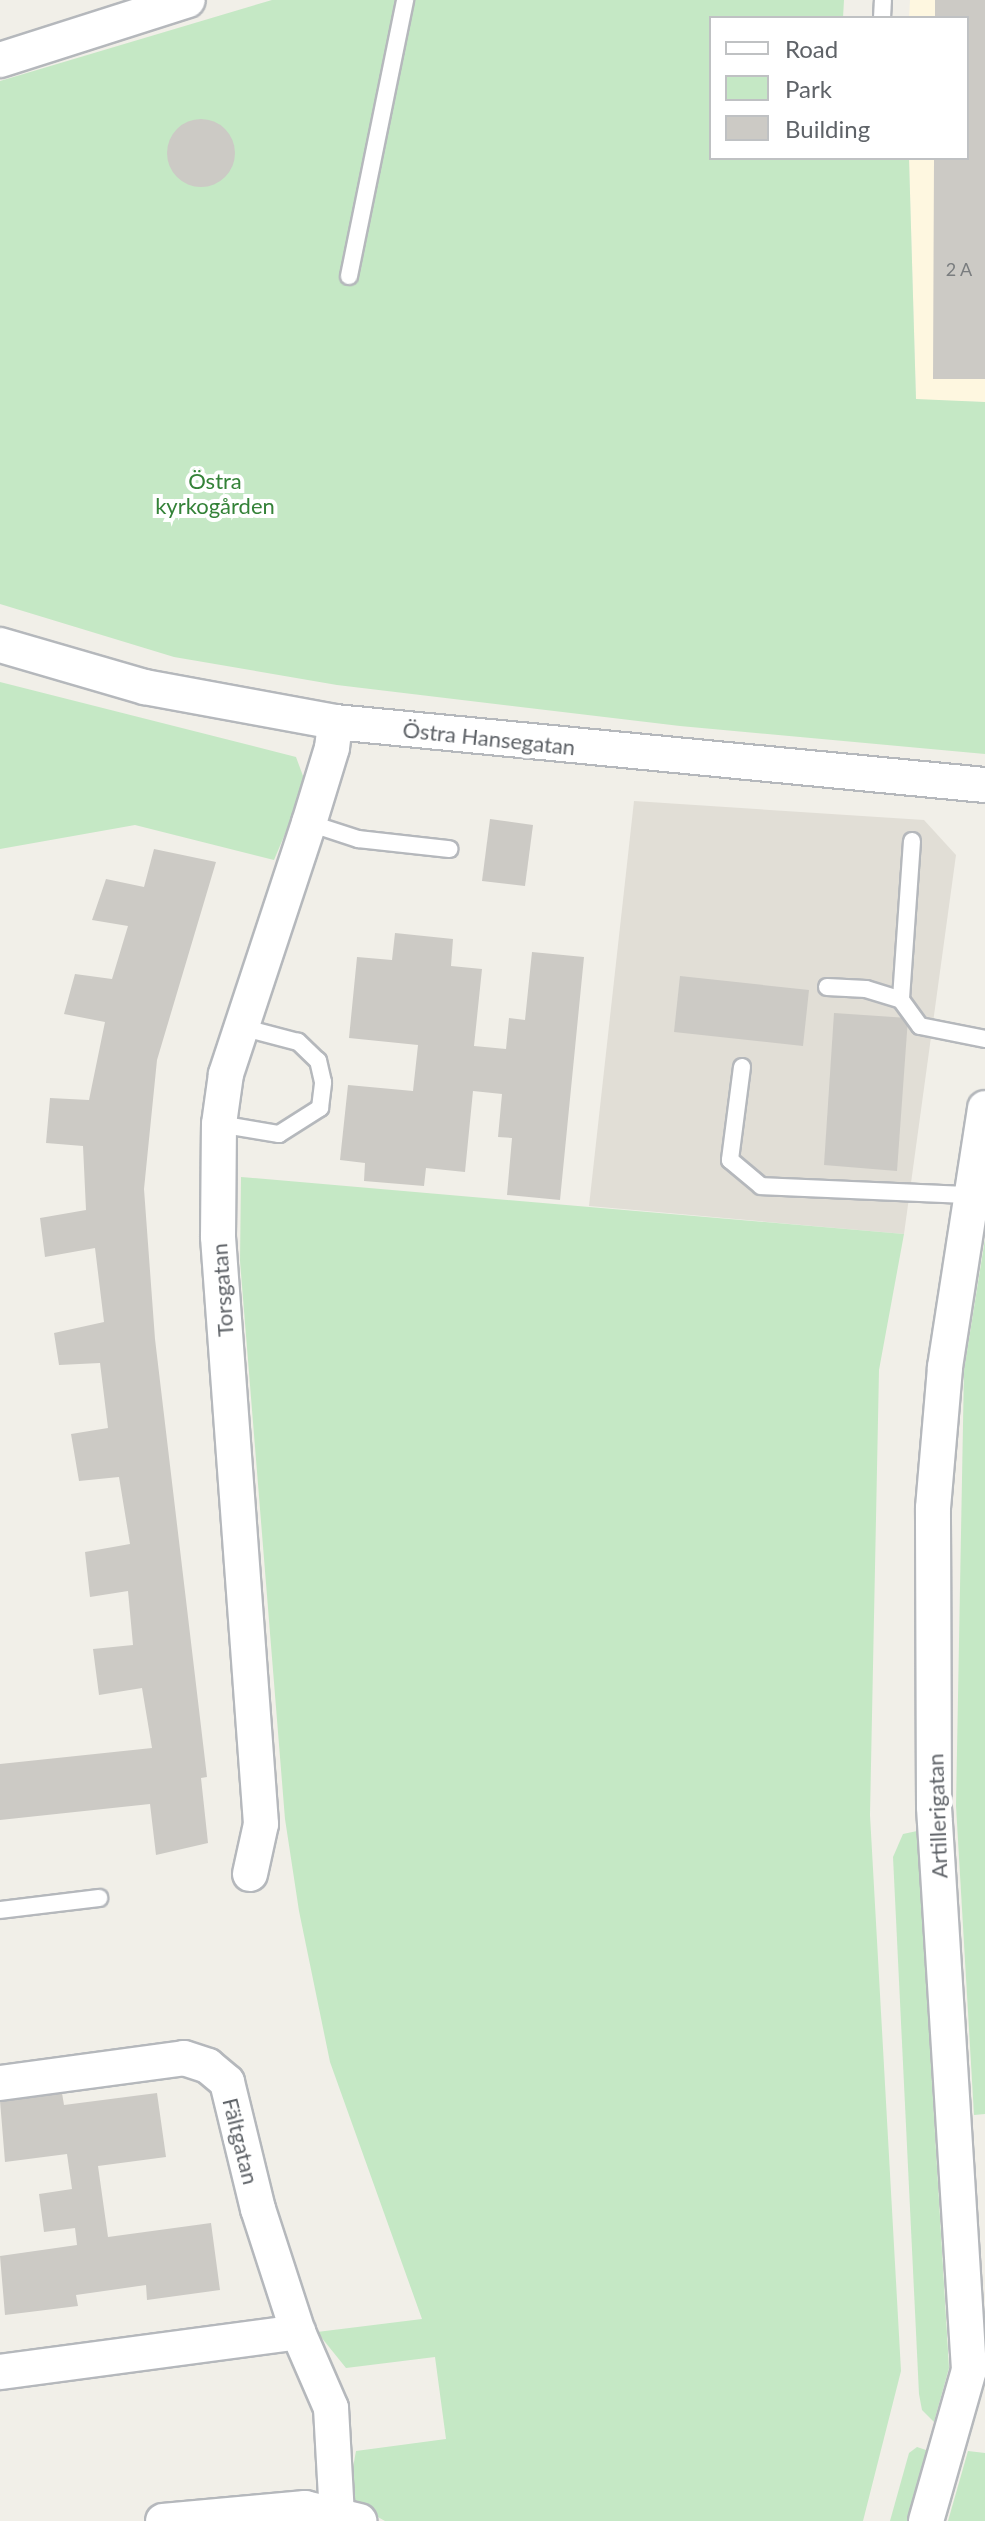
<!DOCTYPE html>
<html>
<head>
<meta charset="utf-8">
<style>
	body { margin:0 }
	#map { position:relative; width:985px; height:2521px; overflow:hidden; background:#f1efe8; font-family:Lato,sans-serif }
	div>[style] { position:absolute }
	.commercial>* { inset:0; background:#fef7e0 }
	.education>* { inset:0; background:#e1ded6 }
	.green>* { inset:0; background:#c5e8c5 }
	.building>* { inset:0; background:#cccac5 }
	.round { border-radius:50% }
	.roads { filter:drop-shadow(2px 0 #b5b8bc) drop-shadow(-2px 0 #b5b8bc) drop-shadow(0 2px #b5b8bc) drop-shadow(0 -2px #b5b8bc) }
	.lane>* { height:16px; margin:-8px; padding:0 8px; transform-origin:8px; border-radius:8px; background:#fff }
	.street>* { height:34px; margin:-17px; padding:0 17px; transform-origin:17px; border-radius:17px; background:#fff }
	span { translate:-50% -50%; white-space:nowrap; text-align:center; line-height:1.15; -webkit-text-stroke:8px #fff; paint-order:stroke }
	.number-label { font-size:18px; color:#7a7d7f }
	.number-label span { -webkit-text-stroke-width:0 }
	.park-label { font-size:22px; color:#348238 }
	.street-label { font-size:22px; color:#5f6368 }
	.legend { position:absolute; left:709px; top:16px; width:260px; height:144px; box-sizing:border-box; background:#fff; border:2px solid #bfc1c3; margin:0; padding:10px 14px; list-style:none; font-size:24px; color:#5f6368 }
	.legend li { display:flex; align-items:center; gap:16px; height:40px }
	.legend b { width:40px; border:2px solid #bfc1c3 }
</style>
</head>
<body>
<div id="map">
	<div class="commercial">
		<i style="clip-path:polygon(910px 0,985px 0,985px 402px,916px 400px,909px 158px,967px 158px,967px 18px,909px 18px)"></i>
	</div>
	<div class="education">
		<i style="clip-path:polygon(634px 801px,924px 820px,956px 855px,904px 1234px,589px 1206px)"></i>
	</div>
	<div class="green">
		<i style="clip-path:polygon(272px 0,844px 0,843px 18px,711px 18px,711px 158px,909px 158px,916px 399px,985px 402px,985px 754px,680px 726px,337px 685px,174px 657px,0 604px,0 81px)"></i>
		<i style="clip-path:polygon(0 682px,296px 757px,306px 784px,274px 860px,135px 825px,0 849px)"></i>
		<i style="clip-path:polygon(241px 1177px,904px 1234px,879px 1370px,870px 1815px,901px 2371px,863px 2521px,385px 2521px,347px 2500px,356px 2451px,446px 2439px,435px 2357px,346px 2368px,317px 2332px,422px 2319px,330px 2062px,299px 1911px,285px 1819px,240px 1261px)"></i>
		<i style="clip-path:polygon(985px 1239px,985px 2114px,974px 2115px,956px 1806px,964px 1370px)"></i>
		<i style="clip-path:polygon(917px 1831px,949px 2368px,934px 2422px,922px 2410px,919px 2394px,893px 1857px,903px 1834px)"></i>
		<i style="clip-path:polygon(917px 2447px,926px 2450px,927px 2461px,910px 2521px,890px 2521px,909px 2453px)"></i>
		<i style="clip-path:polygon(968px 2451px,985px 2453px,985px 2521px,948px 2521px)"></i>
	</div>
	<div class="building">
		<i style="clip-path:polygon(935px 0,985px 0,985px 379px,933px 379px,934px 158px,967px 158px,967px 18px,935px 18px)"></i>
		<i class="round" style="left:167px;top:119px;width:68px;height:68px"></i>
		<i style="clip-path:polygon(490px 819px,533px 825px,525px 886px,482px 881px)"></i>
		<i style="clip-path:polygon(154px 849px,216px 862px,157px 1060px,144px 1189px,155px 1339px,207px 1777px,201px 1778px,208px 1843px,156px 1855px,150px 1804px,0 1820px,0 1764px,152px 1748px,142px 1688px,99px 1695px,93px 1649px,133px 1645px,128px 1591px,90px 1597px,85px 1552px,130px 1544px,119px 1477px,79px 1481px,71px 1434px,108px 1428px,100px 1363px,59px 1365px,54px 1333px,104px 1322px,95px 1248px,45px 1257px,40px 1218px,86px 1210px,83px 1146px,46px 1143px,50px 1098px,89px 1100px,105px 1022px,64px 1014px,75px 974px,112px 979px,128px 926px,92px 920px,106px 879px,144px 887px)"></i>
		<i style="clip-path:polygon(395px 933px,453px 939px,451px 966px,482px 969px,474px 1046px,506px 1049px,509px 1018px,525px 1020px,532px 952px,584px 957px,560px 1200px,507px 1195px,512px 1138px,498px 1137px,502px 1094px,473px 1091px,465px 1172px,426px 1168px,424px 1186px,364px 1181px,365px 1163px,340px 1160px,348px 1085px,413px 1091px,418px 1045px,349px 1038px,357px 957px,392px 960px)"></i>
		<i style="clip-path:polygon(680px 976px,809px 990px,803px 1046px,674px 1032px)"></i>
		<i style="clip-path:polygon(834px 1013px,908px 1018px,897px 1171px,824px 1165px)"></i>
		<i style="clip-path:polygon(62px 2093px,64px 2105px,157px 2093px,166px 2157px,98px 2166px,108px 2237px,211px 2223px,220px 2290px,147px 2300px,146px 2285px,76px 2295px,78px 2306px,5px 2315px,0 2256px,77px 2245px,75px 2228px,44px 2232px,39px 2194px,72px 2189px,67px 2154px,5px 2162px,0 2101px)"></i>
	</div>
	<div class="roads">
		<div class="lane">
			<i style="left:882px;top:18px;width:18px;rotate:-87deg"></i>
			<i style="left:349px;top:276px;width:282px;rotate:-78.5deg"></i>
			<i style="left:309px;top:823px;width:52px;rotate:18.1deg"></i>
			<i style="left:358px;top:839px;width:92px;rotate:6.3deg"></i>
			<i style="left:912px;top:841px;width:159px;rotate:94deg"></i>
			<i style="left:901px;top:1000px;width:32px;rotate:54deg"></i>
			<i style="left:920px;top:1026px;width:66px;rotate:11.3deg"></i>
			<i style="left:827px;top:987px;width:39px;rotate:3deg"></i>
			<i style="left:866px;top:989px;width:37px;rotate:17deg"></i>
			<i style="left:742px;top:1067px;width:94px;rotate:97.4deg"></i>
			<i style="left:730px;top:1160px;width:40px;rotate:40deg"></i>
			<i style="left:761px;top:1186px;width:209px;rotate:2.5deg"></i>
			<i style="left:219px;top:1124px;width:61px;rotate:9.5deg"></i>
			<i style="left:279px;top:1134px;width:49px;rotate:-32.4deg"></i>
			<i style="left:320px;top:1108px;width:26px;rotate:-83deg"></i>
			<i style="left:323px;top:1082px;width:22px;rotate:-103deg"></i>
			<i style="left:318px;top:1061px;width:28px;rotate:-136deg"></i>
			<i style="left:298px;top:1042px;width:59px;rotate:-165.3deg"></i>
			<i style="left:0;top:1910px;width:100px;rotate:-6.9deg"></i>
		</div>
		<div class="street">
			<i style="left:0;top:60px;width:197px;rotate:-17.7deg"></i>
			<i style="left:0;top:645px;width:151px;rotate:16.2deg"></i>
			<i style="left:145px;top:687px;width:193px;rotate:10.4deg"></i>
			<i style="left:335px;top:722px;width:653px;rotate:5.54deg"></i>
			<i style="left:250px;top:1874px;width:51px;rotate:-77.6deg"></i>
			<i style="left:261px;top:1824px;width:589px;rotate:-94.19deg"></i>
			<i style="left:218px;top:1237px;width:113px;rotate:-89.5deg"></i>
			<i style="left:219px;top:1124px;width:50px;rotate:-82deg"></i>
			<i style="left:226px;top:1074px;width:264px;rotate:-71.7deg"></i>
			<i style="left:309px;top:823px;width:78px;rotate:-73deg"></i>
			<i style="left:332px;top:748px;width:26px;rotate:-83deg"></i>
			<i style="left:0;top:2083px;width:186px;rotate:-7.7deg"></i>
			<i style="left:184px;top:2058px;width:25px;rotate:18deg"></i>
			<i style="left:208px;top:2066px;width:25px;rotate:40deg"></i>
			<i style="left:227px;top:2082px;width:131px;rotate:76.3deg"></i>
			<i style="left:258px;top:2209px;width:129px;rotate:72deg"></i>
			<i style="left:298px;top:2332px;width:83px;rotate:66.5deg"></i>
			<i style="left:331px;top:2408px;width:106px;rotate:86.8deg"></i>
			<i style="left:0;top:2372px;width:301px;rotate:-7.6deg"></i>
			<i style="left:163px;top:2521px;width:143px;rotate:-5.2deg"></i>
			<i style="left:305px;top:2508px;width:56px;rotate:13.5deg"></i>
			<i style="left:926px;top:2521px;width:157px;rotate:-74.1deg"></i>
			<i style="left:969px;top:2370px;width:564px;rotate:-93.56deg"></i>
			<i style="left:934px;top:1807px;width:299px;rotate:-90.2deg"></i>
			<i style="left:933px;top:1508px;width:142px;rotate:-85.1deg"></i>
			<i style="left:945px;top:1367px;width:262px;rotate:-81.2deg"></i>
		</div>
	</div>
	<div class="number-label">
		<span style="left:959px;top:269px">2 A</span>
	</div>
	<div class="park-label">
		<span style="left:215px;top:493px">Östra<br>kyrkogården</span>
	</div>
	<div class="street-label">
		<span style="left:489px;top:738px;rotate:6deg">Östra Hansegatan</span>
		<span style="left:222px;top:1290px;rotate:-94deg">Torsgatan</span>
		<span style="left:937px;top:1816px;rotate:-92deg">Artillerigatan</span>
		<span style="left:241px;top:2141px;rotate:76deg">Fältgatan</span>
	</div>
	<ul class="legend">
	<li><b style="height:10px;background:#fff"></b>Road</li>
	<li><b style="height:22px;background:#c5e8c5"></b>Park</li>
	<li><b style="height:22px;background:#cccac5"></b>Building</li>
	</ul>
</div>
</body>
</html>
